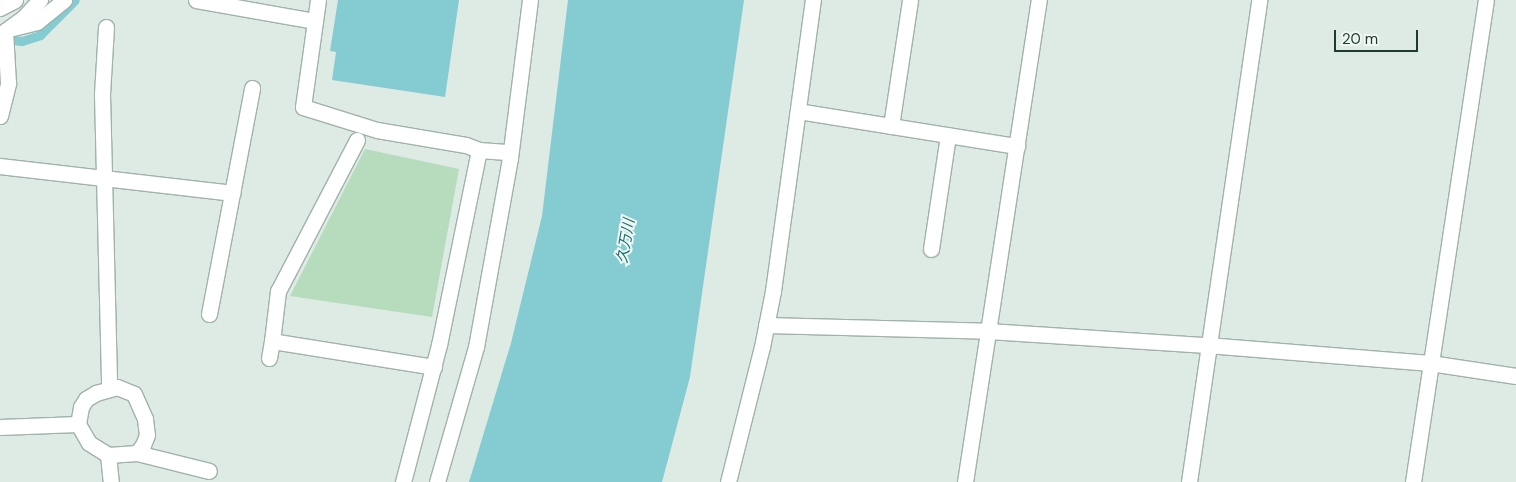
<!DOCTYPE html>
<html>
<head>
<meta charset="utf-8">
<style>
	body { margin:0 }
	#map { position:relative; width:1516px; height:482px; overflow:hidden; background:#deeae4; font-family:"DM Sans","Noto Sans JP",sans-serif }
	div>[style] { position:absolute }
	.green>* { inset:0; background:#b6dcbd }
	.water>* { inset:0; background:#84ccd1 }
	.stream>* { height:9px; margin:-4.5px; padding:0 4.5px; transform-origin:4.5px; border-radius:4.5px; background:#84ccd1 }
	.roads { filter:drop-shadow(1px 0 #a1b2aa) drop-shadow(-1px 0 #a1b2aa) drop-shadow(0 1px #a1b2aa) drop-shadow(0 -1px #a1b2aa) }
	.minor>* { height:15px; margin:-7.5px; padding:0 7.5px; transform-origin:7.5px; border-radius:7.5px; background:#fff }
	span { translate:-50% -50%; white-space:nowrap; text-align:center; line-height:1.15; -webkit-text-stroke:4px #eef7f2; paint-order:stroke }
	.water-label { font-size:15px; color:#196f76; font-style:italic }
	.scale { position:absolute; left:1334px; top:30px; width:84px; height:22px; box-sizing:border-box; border:2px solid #1f3a30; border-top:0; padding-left:6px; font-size:15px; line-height:18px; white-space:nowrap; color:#1f3a30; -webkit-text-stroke:4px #eef7f2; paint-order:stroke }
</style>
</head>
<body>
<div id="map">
	<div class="green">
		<i style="clip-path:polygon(365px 149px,459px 169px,432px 317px,290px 296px)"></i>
	</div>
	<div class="water">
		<i style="clip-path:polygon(338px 0,459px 0,445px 97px,332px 80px,336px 52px,330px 51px)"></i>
		<i style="clip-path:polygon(568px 0,744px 0,690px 377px,662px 482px,469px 482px,511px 343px,542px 216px)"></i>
	</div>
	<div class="stream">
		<i style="left:3px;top:39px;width:19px;rotate:6deg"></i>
		<i style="left:22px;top:41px;width:19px;rotate:-18deg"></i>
		<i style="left:40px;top:35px;width:49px;rotate:-45deg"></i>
	</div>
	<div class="roads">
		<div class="minor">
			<i style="left:196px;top:0;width:121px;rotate:10deg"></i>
			<i style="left:318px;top:0;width:108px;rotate:98deg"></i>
			<i style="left:303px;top:107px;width:77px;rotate:17.3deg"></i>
			<i style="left:377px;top:130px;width:90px;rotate:9.6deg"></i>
			<i style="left:466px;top:145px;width:14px;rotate:21deg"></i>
			<i style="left:0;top:8px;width:17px;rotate:-28deg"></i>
			<i style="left:106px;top:27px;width:67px;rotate:93.4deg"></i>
			<i style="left:102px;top:94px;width:294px;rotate:88.6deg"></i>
			<i style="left:13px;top:28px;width:25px;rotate:-14deg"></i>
			<i style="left:37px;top:22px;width:35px;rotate:-39deg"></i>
			<i style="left:798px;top:111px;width:222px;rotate:9.1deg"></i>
			<i style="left:0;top:116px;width:34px;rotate:-76deg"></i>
			<i style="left:8px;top:83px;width:52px;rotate:-93.3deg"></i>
			<i style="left:5px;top:31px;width:22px;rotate:-36deg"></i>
			<i style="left:23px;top:18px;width:25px;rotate:-47deg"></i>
			<i style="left:891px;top:126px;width:127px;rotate:-81.4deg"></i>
			<i style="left:357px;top:140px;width:170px;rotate:117.6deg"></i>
			<i style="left:278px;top:291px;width:50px;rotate:96.8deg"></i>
			<i style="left:272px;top:341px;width:164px;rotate:9.1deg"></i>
			<i style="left:0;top:166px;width:234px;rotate:6.6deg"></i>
			<i style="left:931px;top:249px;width:115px;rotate:-81.5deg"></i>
			<i style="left:209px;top:314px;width:230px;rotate:-79.2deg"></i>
			<i style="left:766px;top:325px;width:222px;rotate:1.5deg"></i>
			<i style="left:988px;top:331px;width:219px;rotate:3.7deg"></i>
			<i style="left:1207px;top:345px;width:224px;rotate:4.6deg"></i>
			<i style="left:1430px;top:363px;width:87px;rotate:8.6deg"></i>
			<i style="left:269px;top:358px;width:17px;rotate:-80deg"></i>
			<i style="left:78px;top:424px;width:17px;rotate:-80deg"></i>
			<i style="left:81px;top:407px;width:9px;rotate:-58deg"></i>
			<i style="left:86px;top:399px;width:12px;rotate:-31deg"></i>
			<i style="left:96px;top:393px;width:22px;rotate:-16deg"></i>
			<i style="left:117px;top:387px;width:18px;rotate:22deg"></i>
			<i style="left:134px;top:394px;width:27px;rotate:66deg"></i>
			<i style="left:145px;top:419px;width:16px;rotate:83deg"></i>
			<i style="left:147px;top:435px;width:11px;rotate:112deg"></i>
			<i style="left:143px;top:445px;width:10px;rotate:127deg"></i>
			<i style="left:137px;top:453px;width:29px;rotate:176deg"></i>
			<i style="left:0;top:427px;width:78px;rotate:-2.2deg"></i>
			<i style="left:78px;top:424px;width:22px;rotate:60deg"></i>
			<i style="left:89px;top:443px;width:22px;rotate:32deg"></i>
			<i style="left:108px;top:455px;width:27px;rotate:84deg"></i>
			<i style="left:137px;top:453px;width:74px;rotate:14deg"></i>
			<i style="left:403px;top:482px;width:142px;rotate:-75.3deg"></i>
			<i style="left:439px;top:345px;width:199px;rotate:-78.4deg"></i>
			<i style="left:479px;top:150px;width:31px;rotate:4deg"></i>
			<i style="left:437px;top:482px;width:141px;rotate:-73.9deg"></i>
			<i style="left:476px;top:347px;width:192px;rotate:-79.8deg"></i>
			<i style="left:510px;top:158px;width:159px;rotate:-82.8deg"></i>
			<i style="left:728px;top:482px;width:139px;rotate:-75.9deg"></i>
			<i style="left:762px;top:347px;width:57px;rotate:-78.9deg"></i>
			<i style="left:773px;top:291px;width:294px;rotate:-82.2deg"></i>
			<i style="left:965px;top:482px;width:488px;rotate:-81.3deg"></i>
			<i style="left:1189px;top:482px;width:487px;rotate:-81.7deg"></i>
			<i style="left:1413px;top:482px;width:487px;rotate:-81.4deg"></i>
		</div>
	</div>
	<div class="water-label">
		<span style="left:626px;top:241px;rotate:-80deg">久万川</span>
	</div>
	<div class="scale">20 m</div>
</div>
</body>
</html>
